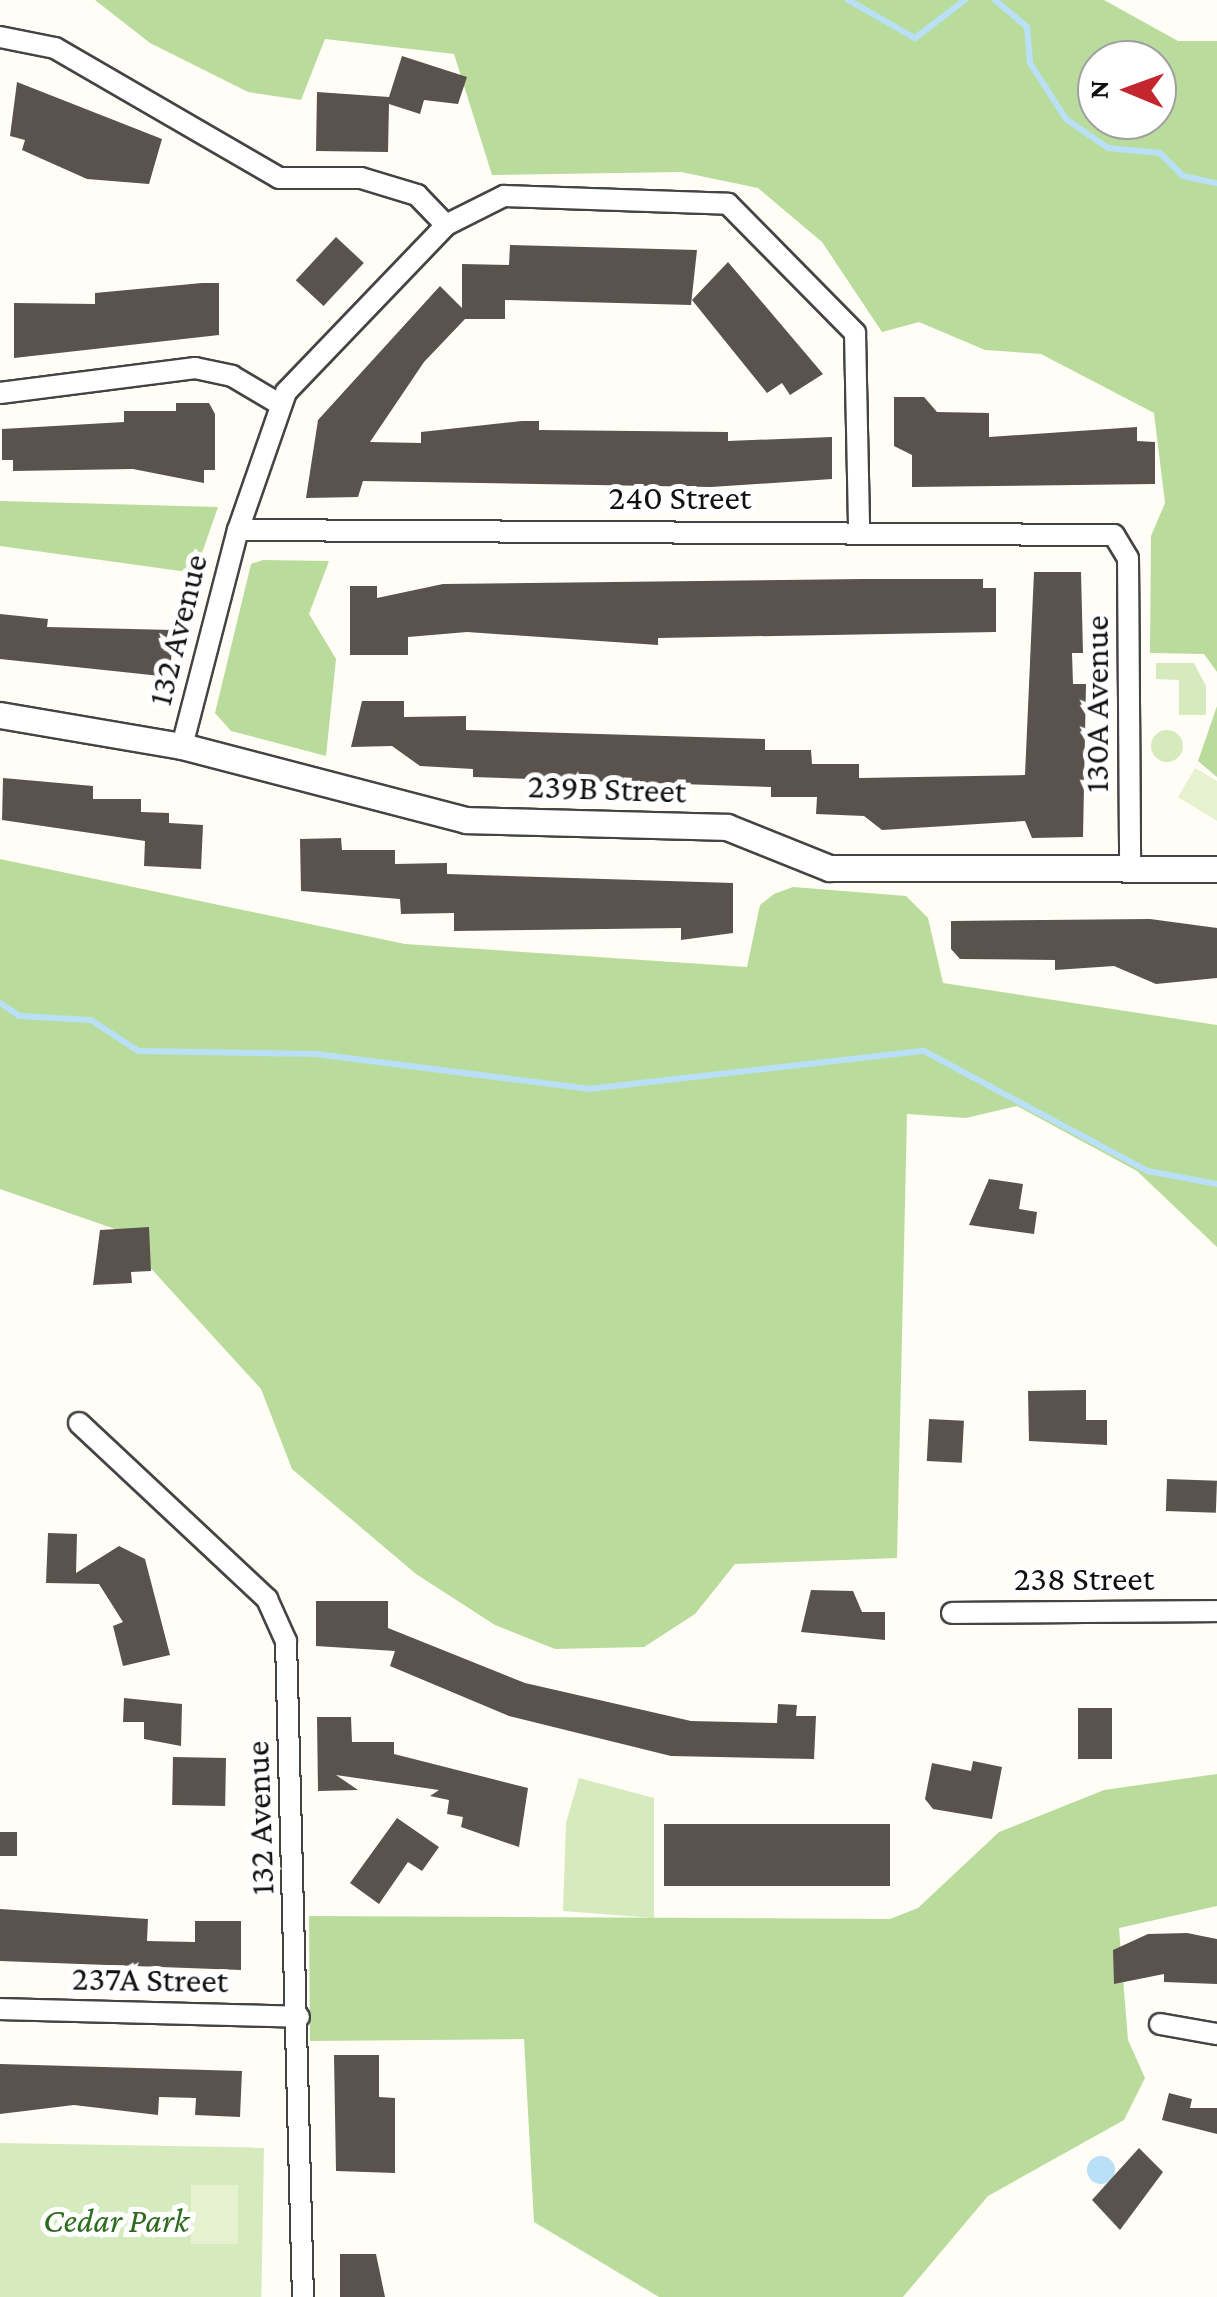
<!DOCTYPE html>
<html>
<head>
<meta charset="utf-8">
<style>
	body { margin:0 }
	#map { position:relative; width:1217px; height:2297px; overflow:hidden; background:#fffdf5; font-family:"Crimson Pro",serif }
	div>[style] { position:absolute }
	.green>* { inset:0; background:#d5ebbd; transform-origin:0 0 }
	.round { border-radius:50% }
	.forest>* { inset:0; background:#b9dc9c }
	.pitch>* { inset:0; background:#e6f2cf; transform-origin:0 0 }
	.water>* { inset:0; background:#b9e0f7 }
	.stream>* { height:6px; margin:-3px; padding:0 3px; transform-origin:3px; border-radius:3px; background:#b9e0f7 }
	.building>* { inset:0; background:#5a524d; transform-origin:0 0 }
	.roads { filter:drop-shadow(2px 0 #444) drop-shadow(-2px 0 #444) drop-shadow(0 2px #444) drop-shadow(0 -2px #444) }
	.minor>* { height:20px; margin:-10px; padding:0 10px; transform-origin:10px; border-radius:10px; background:#fff }
	.tertiary>* { height:25px; margin:-12.5px; padding:0 12.5px; transform-origin:12.5px; border-radius:12.5px; background:#fff }
	span { translate:-50% -50%; white-space:nowrap; text-align:center; line-height:1.15; -webkit-text-stroke:10px #fff; paint-order:stroke }
	.street-label { font-size:35px; color:#111 }
	.park-label { font-size:35px; color:#2f6b1f; font-style:italic }
	.north { position:absolute; left:1077px; top:40px; width:100px; height:100px; box-sizing:border-box; background:#fff; border:2px solid #a0a0a0; border-radius:50%; rotate:271deg; font-size:28px; font-weight:700; line-height:40px; text-align:center; color:#111 }
	.north::after { content:''; display:block; margin:auto; width:35px; height:45px; background:#c4262e; clip-path:polygon(50% 0,100% 100%,50% 72%,0 100%) }
</style>
</head>
<body>
<div id="map">
	<div class="green">
		<i style="clip-path:polygon(1156px 663px,1194px 663px,1206px 686px,1206px 715px,1179px 715px,1179px 680px,1156px 679px)"></i>
		<i class="round" style="left:1151px;top:730px;width:32px;height:32px"></i>
		<i style="clip-path:polygon(579px 1778px,654px 1798px,654px 1918px,563px 1911px,566px 1823px)"></i>
		<i style="left:0;top:2143px;width:264px;height:154px;rotate:1deg"></i>
	</div>
	<div class="forest">
		<i style="clip-path:polygon(evenodd,95px 0,1104px 0,1178px 41px,1217px 41px,1217px 672px,1204px 654px,1150px 653px,1151px 536px,1165px 503px,1154px 413px,1041px 354px,985px 350px,919px 322px,882px 332px,822px 242px,758px 188px,681px 172px,492px 175px,454px 54px,325px 39px,301px 100px,248px 92px,150px 43px,95px 0,1097px 60px,1157px 60px,1157px 120px,1097px 120px,1097px 60px)"></i>
		<i style="clip-path:polygon(0 501px,218px 507px,195px 573px,0 546px)"></i>
		<i style="clip-path:polygon(263px 560px,329px 561px,309px 614px,336px 659px,326px 756px,231px 731px,215px 713px,251px 564px)"></i>
		<i style="clip-path:polygon(1217px 706px,1217px 777px,1198px 761px)"></i>
		<i style="clip-path:polygon(0 859px,405px 944px,747px 967px,760px 905px,774px 894px,793px 887px,906px 896px,928px 918px,943px 983px,1217px 1025px,1217px 1247px,1137px 1171px,1017px 1106px,966px 1118px,907px 1114px,897px 1558px,735px 1564px,695px 1614px,644px 1647px,555px 1649px,495px 1625px,416px 1574px,292px 1469px,261px 1389px,115px 1229px,0 1189px)"></i>
		<i style="clip-path:polygon(1217px 1774px,1217px 1906px,1119px 1928px,1128px 2040px,1145px 2078px,1124px 2120px,988px 2196px,903px 2297px,659px 2297px,534px 2222px,524px 2039px,310px 2041px,309px 1916px,890px 1919px,918px 1908px,999px 1832px,1104px 1790px)"></i>
	</div>
	<div class="pitch">
		<i style="clip-path:polygon(1195px 768px,1217px 781px,1217px 821px,1178px 797px)"></i>
		<i style="left:238px;top:2185px;width:59px;height:47px;rotate:90deg"></i>
	</div>
	<div class="water">
		<i class="round" style="left:1087px;top:2156px;width:28px;height:28px"></i>
	</div>
	<div class="stream">
		<i style="left:848px;top:0;width:77px;rotate:29.6deg"></i>
		<i style="left:915px;top:38px;width:63px;rotate:-37.2deg"></i>
		<i style="left:995px;top:0;width:42px;rotate:40.2deg"></i>
		<i style="left:1027px;top:27px;width:36px;rotate:85deg"></i>
		<i style="left:1030px;top:63px;width:67px;rotate:57.3deg"></i>
		<i style="left:1066px;top:119px;width:51px;rotate:34.6deg"></i>
		<i style="left:1108px;top:148px;width:52px;rotate:5.5deg"></i>
		<i style="left:1160px;top:153px;width:33px;rotate:45deg"></i>
		<i style="left:1183px;top:176px;width:35px;rotate:12deg"></i>
		<i style="left:0;top:1003px;width:23px;rotate:34deg"></i>
		<i style="left:19px;top:1016px;width:72px;rotate:3.2deg"></i>
		<i style="left:91px;top:1020px;width:56px;rotate:33.4deg"></i>
		<i style="left:138px;top:1051px;width:178px;rotate:1deg"></i>
		<i style="left:316px;top:1054px;width:274px;rotate:7.3deg"></i>
		<i style="left:588px;top:1089px;width:338px;rotate:-6.5deg"></i>
		<i style="left:924px;top:1051px;width:254px;rotate:28.2deg"></i>
		<i style="left:1148px;top:1171px;width:70px;rotate:10.7deg"></i>
	</div>
	<div class="building">
		<i style="clip-path:polygon(402px 56px,467px 77px,458px 104px,424px 100px,420px 114px,389px 104px,388px 152px,316px 151px,317px 92px,389px 97px)"></i>
		<i style="clip-path:polygon(17px 82px,162px 139px,149px 184px,87px 179px,22px 150px,25px 140px,10px 136px)"></i>
		<i style="left:336px;top:237px;width:38px;height:59px;rotate:43deg"></i>
		<i style="clip-path:polygon(510px 245px,697px 250px,691px 305px,505px 300px,505px 319px,465px 319px,424px 362px,370px 442px,421px 443px,421px 432px,522px 421px,539px 421px,539px 430px,728px 432px,728px 441px,832px 437px,832px 479px,711px 487px,363px 481px,358px 497px,306px 498px,318px 420px,440px 286px,462px 308px,462px 264px,509px 265px)"></i>
		<i style="clip-path:polygon(728px 262px,823px 374px,790px 395px,782px 383px,767px 393px,692px 300px)"></i>
		<i style="clip-path:polygon(202px 283px,219px 283px,219px 335px,14px 358px,14px 303px,95px 304px,95px 293px)"></i>
		<i style="clip-path:polygon(894px 397px,924px 397px,937px 412px,989px 413px,989px 437px,1137px 427px,1137px 441px,1155px 442px,1155px 484px,912px 487px,912px 455px,894px 446px)"></i>
		<i style="clip-path:polygon(176px 403px,209px 403px,215px 414px,215px 470px,204px 470px,204px 483px,133px 469px,13px 471px,13px 460px,2px 460px,2px 429px,124px 422px,124px 411px,176px 411px)"></i>
		<i style="clip-path:polygon(1034px 572px,1081px 572px,1083px 653px,1072px 653px,1073px 684px,1086px 684px,1083px 837px,1032px 838px,1025px 821px,882px 830px,864px 816px,816px 814px,817px 797px,771px 797px,771px 787px,473px 777px,473px 769px,420px 766px,392px 746px,351px 747px,362px 701px,404px 701px,404px 717px,466px 716px,466px 730px,765px 739px,765px 750px,811px 750px,812px 764px,859px 764px,859px 778px,1025px 775px)"></i>
		<i style="clip-path:polygon(863px 579px,983px 579px,983px 588px,996px 588px,996px 632px,658px 638px,658px 645px,467px 632px,408px 637px,408px 655px,350px 655px,350px 586px,377px 586px,377px 598px,443px 584px)"></i>
		<i style="clip-path:polygon(0 614px,48px 619px,47px 627px,173px 630px,170px 677px,0 659px)"></i>
		<i style="clip-path:polygon(3px 778px,93px 786px,93px 799px,141px 799px,141px 812px,169px 813px,169px 823px,203px 825px,201px 869px,144px 866px,145px 841px,2px 820px)"></i>
		<i style="clip-path:polygon(341px 838px,342px 850px,395px 850px,395px 864px,447px 863px,447px 874px,733px 883px,733px 933px,681px 940px,681px 928px,454px 931px,454px 913px,401px 914px,400px 899px,301px 891px,300px 839px)"></i>
		<i style="clip-path:polygon(1150px 919px,1217px 928px,1217px 978px,1156px 984px,1114px 966px,1055px 970px,1055px 960px,960px 959px,951px 949px,951px 921px)"></i>
		<i style="clip-path:polygon(989px 1179px,1023px 1184px,1019px 1209px,1037px 1212px,1034px 1234px,969px 1225px)"></i>
		<i style="clip-path:polygon(149px 1227px,151px 1271px,131px 1272px,132px 1283px,93px 1285px,100px 1230px)"></i>
		<i style="clip-path:polygon(1086px 1390px,1086px 1420px,1107px 1420px,1107px 1445px,1029px 1441px,1028px 1391px)"></i>
		<i style="left:929px;top:1419px;width:35px;height:42px;rotate:3deg"></i>
		<i style="left:1167px;top:1479px;width:50px;height:32px;rotate:2deg"></i>
		<i style="clip-path:polygon(48px 1533px,77px 1534px,76px 1573px,119px 1546px,145px 1559px,170px 1655px,123px 1666px,113px 1626px,123px 1622px,99px 1584px,46px 1583px)"></i>
		<i style="clip-path:polygon(811px 1590px,853px 1591px,862px 1612px,885px 1612px,885px 1640px,801px 1632px)"></i>
		<i style="clip-path:polygon(316px 1601px,388px 1601px,388px 1628px,525px 1683px,691px 1721px,777px 1723px,778px 1704px,797px 1705px,796px 1716px,816px 1716px,814px 1759px,671px 1756px,509px 1716px,390px 1666px,395px 1651px,316px 1646px)"></i>
		<i style="clip-path:polygon(124px 1698px,182px 1704px,181px 1746px,144px 1739px,144px 1722px,123px 1722px)"></i>
		<i style="left:1078px;top:1708px;width:34px;height:51px"></i>
		<i style="clip-path:polygon(317px 1717px,351px 1717px,352px 1742px,394px 1742px,394px 1754px,528px 1788px,519px 1847px,461px 1827px,463px 1817px,447px 1814px,449px 1800px,430px 1796px,439px 1790px,336px 1775px,358px 1790px,318px 1791px)"></i>
		<i style="left:173px;top:1757px;width:53px;height:48px;rotate:1deg"></i>
		<i style="clip-path:polygon(973px 1761px,1002px 1767px,992px 1819px,933px 1809px,925px 1799px,932px 1763px,971px 1771px)"></i>
		<i style="clip-path:polygon(397px 1818px,439px 1847px,422px 1871px,408px 1862px,379px 1904px,350px 1883px)"></i>
		<i style="left:890px;top:1824px;width:62px;height:226px;rotate:90deg"></i>
		<i style="left:0;top:1832px;width:17px;height:24px"></i>
		<i style="clip-path:polygon(0 1909px,148px 1919px,147px 1941px,195px 1942px,195px 1921px,241px 1921px,241px 1970px,0 1961px)"></i>
		<i style="clip-path:polygon(1187px 1933px,1217px 1939px,1217px 1984px,1164px 1982px,1164px 1974px,1114px 1984px,1113px 1950px,1148px 1934px)"></i>
		<i style="clip-path:polygon(334px 2055px,379px 2055px,379px 2097px,395px 2098px,395px 2173px,336px 2171px)"></i>
		<i style="clip-path:polygon(0 2064px,242px 2071px,240px 2117px,195px 2115px,196px 2098px,159px 2097px,158px 2115px,74px 2105px,0 2114px)"></i>
		<i style="clip-path:polygon(1169px 2093px,1192px 2099px,1190px 2108px,1217px 2108px,1217px 2134px,1162px 2120px)"></i>
		<i style="clip-path:polygon(1139px 2148px,1163px 2172px,1120px 2230px,1092px 2200px)"></i>
		<i style="clip-path:polygon(340px 2254px,376px 2254px,385px 2297px,340px 2297px)"></i>
	</div>
	<div class="roads">
		<div class="minor">
			<i style="left:0;top:37px;width:56px;rotate:11.3deg"></i>
			<i style="left:55px;top:48px;width:259px;rotate:30.1deg"></i>
			<i style="left:279px;top:178px;width:82px"></i>
			<i style="left:361px;top:178px;width:59px;rotate:16.9deg"></i>
			<i style="left:417px;top:195px;width:42px;rotate:46deg"></i>
			<i style="left:0;top:393px;width:197px;rotate:-7.3deg"></i>
			<i style="left:195px;top:368px;width:38px;rotate:12deg"></i>
			<i style="left:232px;top:376px;width:57px;rotate:30.6deg"></i>
			<i style="left:238px;top:530px;width:876px;rotate:0.33deg"></i>
			<i style="left:1114px;top:535px;width:27px;rotate:59deg"></i>
			<i style="left:1128px;top:558px;width:311px;rotate:89.6deg"></i>
			<i style="left:182px;top:746px;width:223px;rotate:-75.5deg"></i>
			<i style="left:238px;top:530px;width:146px;rotate:-70.8deg"></i>
			<i style="left:286px;top:392px;width:231px;rotate:-46.2deg"></i>
			<i style="left:446px;top:225px;width:65px;rotate:-26.6deg"></i>
			<i style="left:504px;top:196px;width:224px;rotate:2deg"></i>
			<i style="left:728px;top:204px;width:181px;rotate:45.4deg"></i>
			<i style="left:855px;top:333px;width:198px;rotate:88.8deg"></i>
			<i style="left:79px;top:1423px;width:258px;rotate:43.1deg"></i>
			<i style="left:267px;top:1599px;width:46px;rotate:65.7deg"></i>
			<i style="left:286px;top:1641px;width:656px;rotate:88.52deg"></i>
			<i style="left:952px;top:1613px;width:265px;rotate:-0.4deg"></i>
			<i style="left:0;top:2009px;width:299px;rotate:1.5deg"></i>
			<i style="left:1160px;top:2024px;width:58px;rotate:10deg"></i>
		</div>
		<div class="tertiary">
			<i style="left:0;top:715px;width:185px;rotate:9.7deg"></i>
			<i style="left:182px;top:746px;width:293px;rotate:14.6deg"></i>
			<i style="left:466px;top:820px;width:261px;rotate:1.5deg"></i>
			<i style="left:727px;top:827px;width:110px;rotate:21.9deg"></i>
			<i style="left:829px;top:868px;width:388px;rotate:0.1deg"></i>
		</div>
	</div>
	<div class="street-label">
		<span style="left:680px;top:498px">240 Street</span>
		<span style="left:178px;top:630px;rotate:-76deg">132 Avenue</span>
		<span style="left:1097px;top:704px;rotate:-90deg">130A Avenue</span>
		<span style="left:607px;top:789px;rotate:2deg">239B Street</span>
		<span style="left:1084px;top:1579px">238 Street</span>
		<span style="left:260px;top:1818px;rotate:-92deg">132 Avenue</span>
		<span style="left:150px;top:1980px;rotate:1deg">237A Street</span>
	</div>
	<div class="park-label">
		<span style="left:116px;top:2221px">Cedar Park</span>
	</div>
	<div class="north">N</div>
</div>
</body>
</html>
